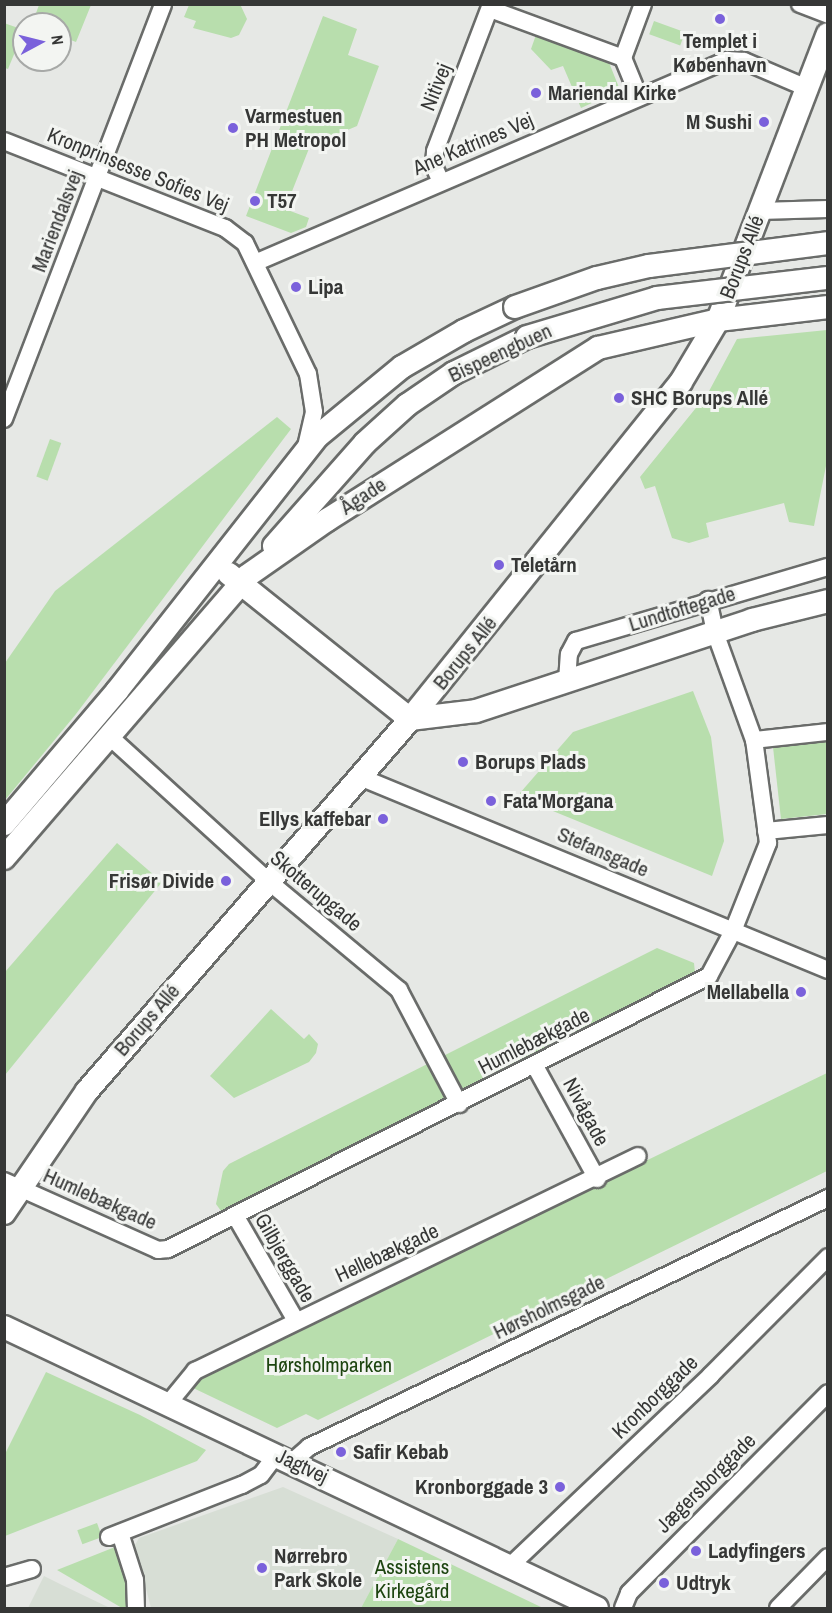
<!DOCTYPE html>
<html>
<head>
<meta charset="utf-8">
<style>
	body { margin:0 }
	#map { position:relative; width:832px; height:1613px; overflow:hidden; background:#e6e8e5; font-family:"Archivo Narrow",sans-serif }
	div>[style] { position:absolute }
	.built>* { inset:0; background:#d7ded5 }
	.green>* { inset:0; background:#b8dead; transform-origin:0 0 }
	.roads { filter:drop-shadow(2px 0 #6a6c6a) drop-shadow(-2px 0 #6a6c6a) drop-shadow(0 2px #6a6c6a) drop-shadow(0 -2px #6a6c6a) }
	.street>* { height:16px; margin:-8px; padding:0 8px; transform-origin:8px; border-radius:8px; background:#fff }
	.secondary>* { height:22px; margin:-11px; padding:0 11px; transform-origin:11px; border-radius:11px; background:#fff }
	.bridges { filter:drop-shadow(2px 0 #6a6c6a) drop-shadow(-2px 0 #6a6c6a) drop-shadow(0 2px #6a6c6a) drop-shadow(0 -2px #6a6c6a) }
	.secondary-bridge>* { height:22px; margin:-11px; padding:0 11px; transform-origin:11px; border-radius:11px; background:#fff }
	.dots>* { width:16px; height:16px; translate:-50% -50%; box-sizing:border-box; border:3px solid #f3f5f2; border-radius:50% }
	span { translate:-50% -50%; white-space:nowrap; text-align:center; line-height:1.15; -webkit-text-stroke:6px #f3f5f2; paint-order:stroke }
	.poi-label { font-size:21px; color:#363736; font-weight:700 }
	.left { translate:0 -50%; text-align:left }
	.right { translate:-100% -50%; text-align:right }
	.street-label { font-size:21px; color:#363736 }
	.park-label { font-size:21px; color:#1d4510 }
	.frame { position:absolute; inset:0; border:6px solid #363736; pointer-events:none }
	.north { position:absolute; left:12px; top:12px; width:60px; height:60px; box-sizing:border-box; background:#f3f5f2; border:2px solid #a7a9a7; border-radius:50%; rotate:83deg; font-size:16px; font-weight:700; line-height:24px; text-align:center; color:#363736 }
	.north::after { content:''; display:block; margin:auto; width:21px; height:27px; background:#7a61db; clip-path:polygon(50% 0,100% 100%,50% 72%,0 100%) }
</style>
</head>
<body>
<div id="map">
	<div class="built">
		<i style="clip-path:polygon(283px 1487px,398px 1539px,361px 1608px,151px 1608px,135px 1545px,139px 1538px)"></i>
		<i style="clip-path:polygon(44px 1576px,62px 1585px,110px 1608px,28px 1608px)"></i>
	</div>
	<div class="green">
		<i style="clip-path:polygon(240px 4px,247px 19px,239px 35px,231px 38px,193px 28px,196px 21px,184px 17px,189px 5px)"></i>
		<i style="clip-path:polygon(39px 5px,91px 5px,76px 42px,60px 36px,60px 24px,32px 24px)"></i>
		<i style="clip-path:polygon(323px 16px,357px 29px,348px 55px,379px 66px,357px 126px,310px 146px,285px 209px,309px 218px,306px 227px,291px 233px,246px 216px)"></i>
		<i style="left:654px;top:21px;width:33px;height:14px;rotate:20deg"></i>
		<i style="clip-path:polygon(4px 23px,24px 30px,8px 69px,5px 68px)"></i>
		<i style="clip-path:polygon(537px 32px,608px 60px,620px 90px,581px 108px,563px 66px,551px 70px,531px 49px)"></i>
		<i style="clip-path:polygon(827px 330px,827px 461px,814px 526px,789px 522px,784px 503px,706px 523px,709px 537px,689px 543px,672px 538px,655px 486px,645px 489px,640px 477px,708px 393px,737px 339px)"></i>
		<i style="clip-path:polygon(277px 417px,291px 429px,76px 714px,5px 800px,5px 663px,55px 591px)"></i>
		<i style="left:50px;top:439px;width:12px;height:40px;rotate:20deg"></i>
		<i style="clip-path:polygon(693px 691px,711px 737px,724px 841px,712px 876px,521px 798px,520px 793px,573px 732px)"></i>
		<i style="clip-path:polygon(827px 741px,827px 814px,781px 819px,773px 747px)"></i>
		<i style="clip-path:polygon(117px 843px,162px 882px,5px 1075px,5px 972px)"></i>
		<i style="clip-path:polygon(657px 948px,694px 963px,695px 973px,221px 1211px,216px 1204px,223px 1171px,229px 1164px)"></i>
		<i style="clip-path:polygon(271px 1009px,304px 1039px,309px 1034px,318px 1044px,316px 1053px,309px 1062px,234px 1098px,210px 1076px)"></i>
		<i style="clip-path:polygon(827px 1073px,827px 1171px,318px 1420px,306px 1414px,277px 1428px,189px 1386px,231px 1362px)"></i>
		<i style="clip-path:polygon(46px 1372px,140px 1415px,206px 1450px,197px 1461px,5px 1536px,5px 1454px)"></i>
		<i style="left:97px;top:1523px;width:15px;height:21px;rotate:70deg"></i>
		<i style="clip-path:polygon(398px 1539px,543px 1608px,361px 1608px)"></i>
		<i style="clip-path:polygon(115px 1547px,129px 1588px,129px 1608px,122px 1608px,57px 1570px)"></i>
	</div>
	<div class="roads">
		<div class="street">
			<i style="left:800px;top:4px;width:30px;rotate:21deg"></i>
			<i style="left:490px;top:9px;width:142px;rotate:20.2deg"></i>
			<i style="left:639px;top:97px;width:42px;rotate:-112.3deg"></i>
			<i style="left:623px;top:58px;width:58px;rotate:-69.7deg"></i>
			<i style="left:4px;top:141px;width:238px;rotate:21.5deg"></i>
			<i style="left:225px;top:228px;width:25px;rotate:37deg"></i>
			<i style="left:245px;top:243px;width:145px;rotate:64.3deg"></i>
			<i style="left:308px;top:374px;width:38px;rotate:81deg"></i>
			<i style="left:314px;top:412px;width:39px;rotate:103deg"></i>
			<i style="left:441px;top:182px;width:17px;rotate:-114deg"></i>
			<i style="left:434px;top:166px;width:15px;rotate:-86deg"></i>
			<i style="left:435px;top:151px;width:157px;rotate:-69.1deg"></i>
			<i style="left:759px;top:211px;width:69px;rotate:-1.7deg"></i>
			<i style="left:257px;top:262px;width:512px;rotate:-23.26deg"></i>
			<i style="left:727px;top:60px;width:17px;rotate:3deg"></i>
			<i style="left:744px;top:61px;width:69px;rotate:23.2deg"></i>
			<i style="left:4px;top:419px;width:444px;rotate:-69deg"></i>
			<i style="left:567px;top:681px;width:27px;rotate:-86deg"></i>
			<i style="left:569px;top:654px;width:15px;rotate:-62deg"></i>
			<i style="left:576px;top:641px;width:263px;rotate:-16.4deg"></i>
			<i style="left:110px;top:737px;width:212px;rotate:42.3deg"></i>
			<i style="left:267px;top:880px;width:172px;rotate:39.8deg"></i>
			<i style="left:399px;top:990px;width:129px;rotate:62.2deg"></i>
			<i style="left:754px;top:740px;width:74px;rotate:-6.2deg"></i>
			<i style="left:360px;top:777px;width:506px;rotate:22.41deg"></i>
			<i style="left:766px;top:831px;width:62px;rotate:-5.5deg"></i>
			<i style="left:535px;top:1066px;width:129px;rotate:61.2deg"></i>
			<i style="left:4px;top:1181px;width:169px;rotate:24.1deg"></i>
			<i style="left:158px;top:1250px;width:10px;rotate:-6deg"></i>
			<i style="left:168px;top:1249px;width:606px;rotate:-26.78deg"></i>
			<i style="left:709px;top:976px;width:51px;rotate:-61.9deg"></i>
			<i style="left:733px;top:931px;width:95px;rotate:-68.3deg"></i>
			<i style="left:768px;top:843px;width:104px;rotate:-97.7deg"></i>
			<i style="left:754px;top:740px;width:115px;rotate:-109.9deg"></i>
			<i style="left:715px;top:632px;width:33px;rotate:-102deg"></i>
			<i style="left:236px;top:1217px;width:120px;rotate:60deg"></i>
			<i style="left:168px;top:1404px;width:43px;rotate:-50.7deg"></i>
			<i style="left:195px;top:1371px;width:492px;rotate:-25.9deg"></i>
			<i style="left:293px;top:1461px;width:21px;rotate:-41deg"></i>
			<i style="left:309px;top:1447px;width:576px;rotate:-25.63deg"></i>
			<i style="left:120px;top:1533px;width:49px;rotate:72.3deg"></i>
			<i style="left:135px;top:1580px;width:28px;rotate:88deg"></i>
			<i style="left:109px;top:1537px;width:143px;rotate:-21.4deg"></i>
			<i style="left:242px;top:1485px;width:21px;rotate:-28deg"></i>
			<i style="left:261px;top:1475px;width:26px;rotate:-53deg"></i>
			<i style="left:510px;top:1566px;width:277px;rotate:-43.5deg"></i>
			<i style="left:711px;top:1375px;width:166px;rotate:-45.2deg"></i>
			<i style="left:4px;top:1577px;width:29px;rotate:-16deg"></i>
			<i style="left:623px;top:1608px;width:16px;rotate:-68deg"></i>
			<i style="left:629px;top:1593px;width:282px;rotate:-45.1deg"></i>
			<i style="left:778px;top:1608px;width:71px;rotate:-45.6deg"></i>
		</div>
		<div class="secondary">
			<i style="left:274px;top:546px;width:137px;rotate:-48.5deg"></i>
			<i style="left:365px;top:443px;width:57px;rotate:-42.1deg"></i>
			<i style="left:407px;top:405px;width:57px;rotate:-34.2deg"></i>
			<i style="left:454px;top:373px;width:81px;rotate:-26.3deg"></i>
			<i style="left:229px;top:574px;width:232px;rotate:38.7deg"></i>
			<i style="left:410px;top:719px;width:66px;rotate:-6.9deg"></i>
			<i style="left:476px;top:711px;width:291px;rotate:-18.2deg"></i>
			<i style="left:752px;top:620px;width:78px;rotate:-14deg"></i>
			<i style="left:4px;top:824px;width:175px;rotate:-49.6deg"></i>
			<i style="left:117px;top:691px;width:325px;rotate:-51.8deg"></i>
			<i style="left:318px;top:436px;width:109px;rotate:-39.4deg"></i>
			<i style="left:402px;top:367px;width:72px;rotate:-30.1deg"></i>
			<i style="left:464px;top:331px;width:56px;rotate:-25.2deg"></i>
			<i style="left:4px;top:858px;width:372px;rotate:-49.2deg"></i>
			<i style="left:247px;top:576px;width:98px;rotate:-35deg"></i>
			<i style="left:327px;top:520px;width:321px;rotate:-32.4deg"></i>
			<i style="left:598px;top:348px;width:123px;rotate:-13.1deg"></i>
			<i style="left:718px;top:320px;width:111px;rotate:-6.7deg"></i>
			<i style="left:4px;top:1213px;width:148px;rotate:-55.8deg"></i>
			<i style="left:87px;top:1091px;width:493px;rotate:-49deg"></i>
			<i style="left:410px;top:719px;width:432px;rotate:-51.2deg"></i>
			<i style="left:681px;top:382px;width:72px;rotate:-59.2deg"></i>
			<i style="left:718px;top:320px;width:306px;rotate:-69deg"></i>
			<i style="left:4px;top:1327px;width:656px;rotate:25.35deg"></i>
		</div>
	</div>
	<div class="bridges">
		<div class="secondary-bridge">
			<i style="left:515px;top:307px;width:87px;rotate:-19.5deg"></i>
			<i style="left:597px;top:278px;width:53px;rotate:-13deg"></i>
			<i style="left:649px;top:266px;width:180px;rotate:-7.3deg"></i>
			<i style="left:527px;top:337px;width:136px;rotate:-16.7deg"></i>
			<i style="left:657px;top:298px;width:172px;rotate:-6.7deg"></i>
		</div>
	</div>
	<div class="dots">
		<i style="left:720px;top:19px;background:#7a61db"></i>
		<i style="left:536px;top:93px;background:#7a61db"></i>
		<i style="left:764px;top:122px;background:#7a61db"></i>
		<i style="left:233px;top:128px;background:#7a61db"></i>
		<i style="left:255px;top:201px;background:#7a61db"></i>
		<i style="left:296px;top:287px;background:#7a61db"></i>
		<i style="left:619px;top:398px;background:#7a61db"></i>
		<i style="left:499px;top:565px;background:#7a61db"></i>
		<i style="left:463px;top:762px;background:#7a61db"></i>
		<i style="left:491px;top:801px;background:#7a61db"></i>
		<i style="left:383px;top:819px;background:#7a61db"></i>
		<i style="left:226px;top:881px;background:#7a61db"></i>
		<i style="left:801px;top:992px;background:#7a61db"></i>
		<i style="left:341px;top:1452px;background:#7a61db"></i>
		<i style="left:560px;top:1487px;background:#7a61db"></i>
		<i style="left:696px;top:1551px;background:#7a61db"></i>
		<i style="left:262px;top:1568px;background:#7a61db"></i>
		<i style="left:664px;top:1583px;background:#7a61db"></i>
	</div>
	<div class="poi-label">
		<span style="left:720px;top:53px">Templet i<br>København</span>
		<span class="left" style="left:548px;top:93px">Mariendal Kirke</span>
		<span class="left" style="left:245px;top:128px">Varmestuen<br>PH Metropol</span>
		<span class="right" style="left:752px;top:122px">M Sushi</span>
		<span class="left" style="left:267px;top:201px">T57</span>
		<span class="left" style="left:308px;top:287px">Lipa</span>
		<span class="left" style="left:631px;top:398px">SHC Borups Allé</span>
		<span class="left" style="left:511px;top:565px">Teletårn</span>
		<span class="left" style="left:475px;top:762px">Borups Plads</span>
		<span class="left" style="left:503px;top:801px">Fata'Morgana</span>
		<span class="right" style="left:371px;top:819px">Ellys kaffebar</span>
		<span class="right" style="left:214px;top:881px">Frisør Divide</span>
		<span class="right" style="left:789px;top:992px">Mellabella</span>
		<span class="left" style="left:353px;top:1452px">Safir Kebab</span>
		<span class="right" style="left:548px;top:1487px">Kronborggade 3</span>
		<span class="left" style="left:708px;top:1551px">Ladyfingers</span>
		<span class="left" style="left:274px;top:1568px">Nørrebro<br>Park Skole</span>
		<span class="left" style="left:676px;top:1583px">Udtryk</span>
	</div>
	<div class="street-label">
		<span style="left:436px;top:87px;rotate:-68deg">Nitivej</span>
		<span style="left:473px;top:144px;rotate:-23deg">Ane Katrines Vej</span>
		<span style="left:138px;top:170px;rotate:22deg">Kronprinsesse Sofies Vej</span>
		<span style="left:57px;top:221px;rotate:-69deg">Mariendalsvej</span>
		<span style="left:742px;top:257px;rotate:-69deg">Borups Allé</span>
		<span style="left:500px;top:353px;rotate:-25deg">Bispeengbuen</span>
		<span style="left:363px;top:496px;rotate:-33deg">Ågade</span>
		<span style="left:682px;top:609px;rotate:-17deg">Lundtoftegade</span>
		<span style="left:465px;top:653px;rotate:-51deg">Borups Allé</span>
		<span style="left:603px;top:852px;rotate:23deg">Stefansgade</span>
		<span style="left:316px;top:891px;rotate:40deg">Skotterupgade</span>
		<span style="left:147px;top:1020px;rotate:-49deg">Borups Allé</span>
		<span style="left:534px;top:1041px;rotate:-27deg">Humlebækgade</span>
		<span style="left:586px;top:1112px;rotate:62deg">Nivågade</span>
		<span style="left:100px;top:1199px;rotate:24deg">Humlebækgade</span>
		<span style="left:387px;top:1253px;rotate:-25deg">Hellebækgade</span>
		<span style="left:285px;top:1258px;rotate:60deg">Gilbjerggade</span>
		<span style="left:549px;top:1307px;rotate:-26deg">Hørsholmsgade</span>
		<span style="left:655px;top:1397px;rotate:-44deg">Kronborggade</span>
		<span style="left:302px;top:1466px;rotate:25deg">Jagtvej</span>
		<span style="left:706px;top:1483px;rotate:-45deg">Jægersborggade</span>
	</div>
	<div class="park-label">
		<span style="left:329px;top:1365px">Hørsholmparken</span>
		<span style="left:412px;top:1579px">Assistens<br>Kirkegård</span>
	</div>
	<div class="frame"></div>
	<div class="north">N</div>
</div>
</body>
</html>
